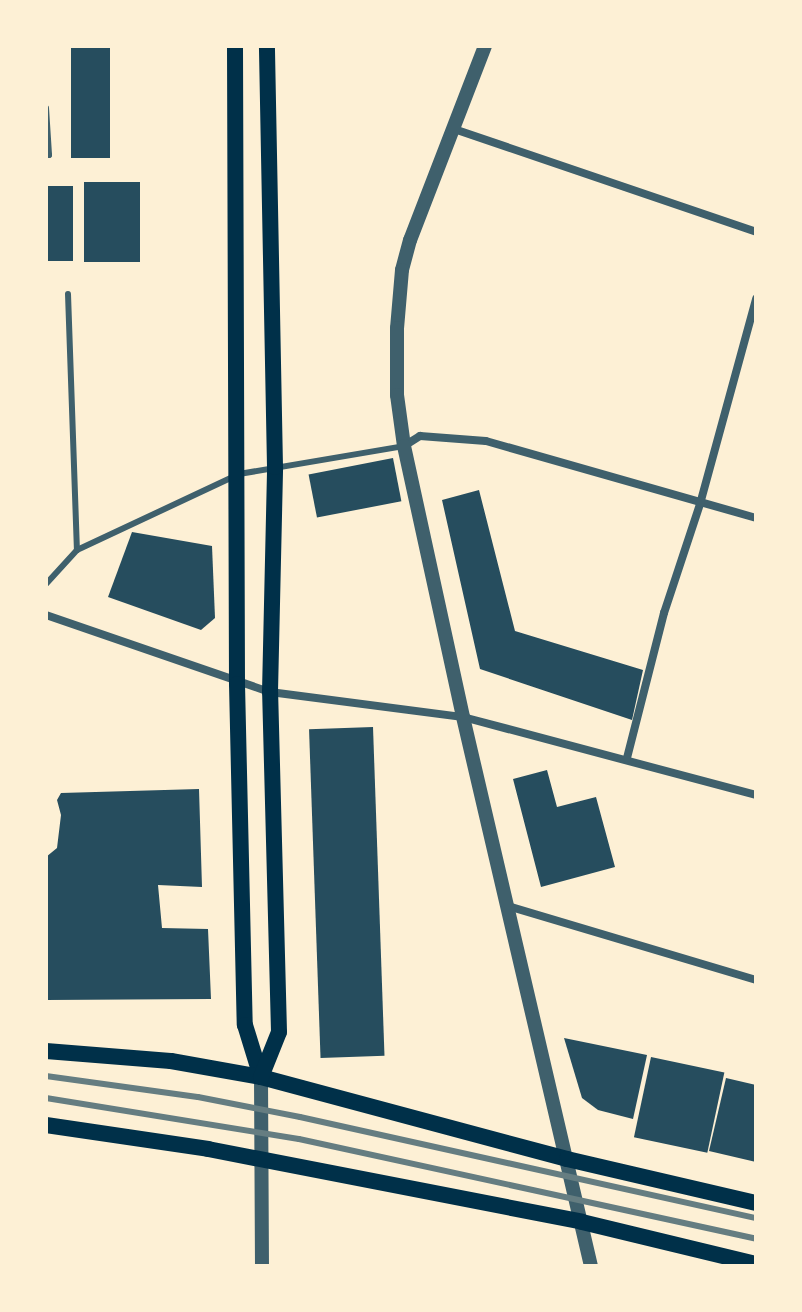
<!DOCTYPE html>
<html>
<head>
<meta charset="utf-8">
<style>
	body { margin:0 }
	#map { position:relative; width:802px; height:1312px; overflow:hidden; background:#fdf0d5; font-family:Barlow,sans-serif }
	div>[style] { position:absolute }
	.building>* { inset:0; background:#264d5e; transform-origin:0 0 }
	.service>* { height:6px; margin:-3px; padding:0 3px; transform-origin:3px; border-radius:3px; background:#3f606c }
	.minor>* { height:8px; margin:-4px; padding:0 4px; transform-origin:4px; border-radius:4px; background:#3f606c }
	.tertiary>* { height:14px; margin:-7px; padding:0 7px; transform-origin:7px; border-radius:7px; background:#3f606c }
	.secondary>* { height:16px; margin:-8px; padding:0 8px; transform-origin:8px; border-radius:8px; background:#003049 }
	.rail>* { height:6px; margin:-3px; padding:0 3px; transform-origin:3px; border-radius:3px; background:#657d81 }
	span { translate:-50% -50%; white-space:nowrap; text-align:center; line-height:1.15; -webkit-text-stroke:8px #fdf0d5; paint-order:stroke }
	.frame { position:absolute; inset:0; border:48px solid #fdf0d5; pointer-events:none }
</style>
</head>
<body>
<div id="map">
	<div class="building">
		<i style="left:71px;top:46px;width:39px;height:112px"></i>
		<i style="left:84px;top:182px;width:56px;height:80px"></i>
		<i style="left:46px;top:186px;width:27px;height:75px"></i>
		<i style="left:393px;top:458px;width:44px;height:86px;rotate:79deg"></i>
		<i style="clip-path:polygon(479px 490px,515px 631px,643px 670px,632px 720px,480px 669px,442px 500px)"></i>
		<i style="clip-path:polygon(132px 532px,212px 546px,215px 618px,201px 630px,108px 597px)"></i>
		<i style="left:373px;top:727px;width:329px;height:64px;rotate:88deg"></i>
		<i style="clip-path:polygon(547px 770px,557px 807px,596px 797px,615px 867px,541px 887px,513px 779px)"></i>
		<i style="clip-path:polygon(199px 789px,202px 887px,158px 885px,162px 928px,208px 929px,211px 999px,46px 1000px,46px 857px,57px 848px,61px 815px,57px 800px,61px 793px)"></i>
		<i style="clip-path:polygon(564px 1038px,647px 1055px,633px 1119px,598px 1110px,582px 1098px)"></i>
		<i style="left:651px;top:1057px;width:75px;height:82px;rotate:12deg"></i>
		<i style="clip-path:polygon(726px 1078px,756px 1085px,756px 1162px,709px 1151px)"></i>
	</div>
	<div class="service">
		<i style="left:46px;top:108px;width:47px;rotate:86.3deg"></i>
		<i style="left:49px;top:155px;width:3px;rotate:180deg"></i>
		<i style="left:68px;top:294px;width:256px;rotate:88deg"></i>
		<i style="left:46px;top:584px;width:46px;rotate:-47.6deg"></i>
		<i style="left:77px;top:550px;width:179px;rotate:-25.1deg"></i>
		<i style="left:239px;top:474px;width:167px;rotate:-9.6deg"></i>
	</div>
	<div class="minor">
		<i style="left:454px;top:129px;width:319px;rotate:18.8deg"></i>
		<i style="left:404px;top:446px;width:19px;rotate:-32deg"></i>
		<i style="left:420px;top:436px;width:66px;rotate:4.3deg"></i>
		<i style="left:486px;top:441px;width:281px;rotate:15.9deg"></i>
		<i style="left:46px;top:615px;width:237px;rotate:19deg"></i>
		<i style="left:270px;top:692px;width:195px;rotate:7.4deg"></i>
		<i style="left:463px;top:717px;width:303px;rotate:14.9deg"></i>
		<i style="left:627px;top:758px;width:150px;rotate:-75.7deg"></i>
		<i style="left:664px;top:613px;width:115px;rotate:-71.7deg"></i>
		<i style="left:700px;top:504px;width:213px;rotate:-74.7deg"></i>
		<i style="left:508px;top:906px;width:259px;rotate:16.6deg"></i>
	</div>
	<div class="tertiary">
		<i style="left:485px;top:46px;width:208px;rotate:111.1deg"></i>
		<i style="left:410px;top:240px;width:31px;rotate:105deg"></i>
		<i style="left:402px;top:270px;width:58px;rotate:94.9deg"></i>
		<i style="left:397px;top:328px;width:67px;rotate:90deg"></i>
		<i style="left:397px;top:395px;width:51px;rotate:82.2deg"></i>
		<i style="left:404px;top:446px;width:277px;rotate:77.7deg"></i>
		<i style="left:463px;top:717px;width:564px;rotate:76.88deg"></i>
		<i style="left:261px;top:1077px;width:189px;rotate:89.7deg"></i>
	</div>
	<div class="secondary">
		<i style="left:235px;top:46px;width:638px;rotate:89.82deg"></i>
		<i style="left:237px;top:684px;width:341px;rotate:88.7deg"></i>
		<i style="left:245px;top:1025px;width:54px;rotate:72.9deg"></i>
		<i style="left:46px;top:1051px;width:125px;rotate:4.6deg"></i>
		<i style="left:171px;top:1061px;width:91px;rotate:10.1deg"></i>
		<i style="left:261px;top:1077px;width:317px;rotate:15deg"></i>
		<i style="left:567px;top:1159px;width:194px;rotate:13.1deg"></i>
		<i style="left:261px;top:1077px;width:48px;rotate:-68.2deg"></i>
		<i style="left:279px;top:1032px;width:340px;rotate:-91.5deg"></i>
		<i style="left:270px;top:692px;width:225px;rotate:-88.7deg"></i>
		<i style="left:275px;top:467px;width:421px;rotate:-91.1deg"></i>
		<i style="left:46px;top:1125px;width:164px;rotate:8.4deg"></i>
		<i style="left:208px;top:1149px;width:381px;rotate:11deg"></i>
		<i style="left:582px;top:1222px;width:179px;rotate:13.6deg"></i>
	</div>
	<div class="rail">
		<i style="left:46px;top:1076px;width:153px;rotate:7.9deg"></i>
		<i style="left:198px;top:1097px;width:104px;rotate:11.1deg"></i>
		<i style="left:300px;top:1117px;width:467px;rotate:12.5deg"></i>
		<i style="left:46px;top:1098px;width:256px;rotate:9.2deg"></i>
		<i style="left:299px;top:1139px;width:468px;rotate:12.3deg"></i>
	</div>
	<div class="frame"></div>
</div>
</body>
</html>
